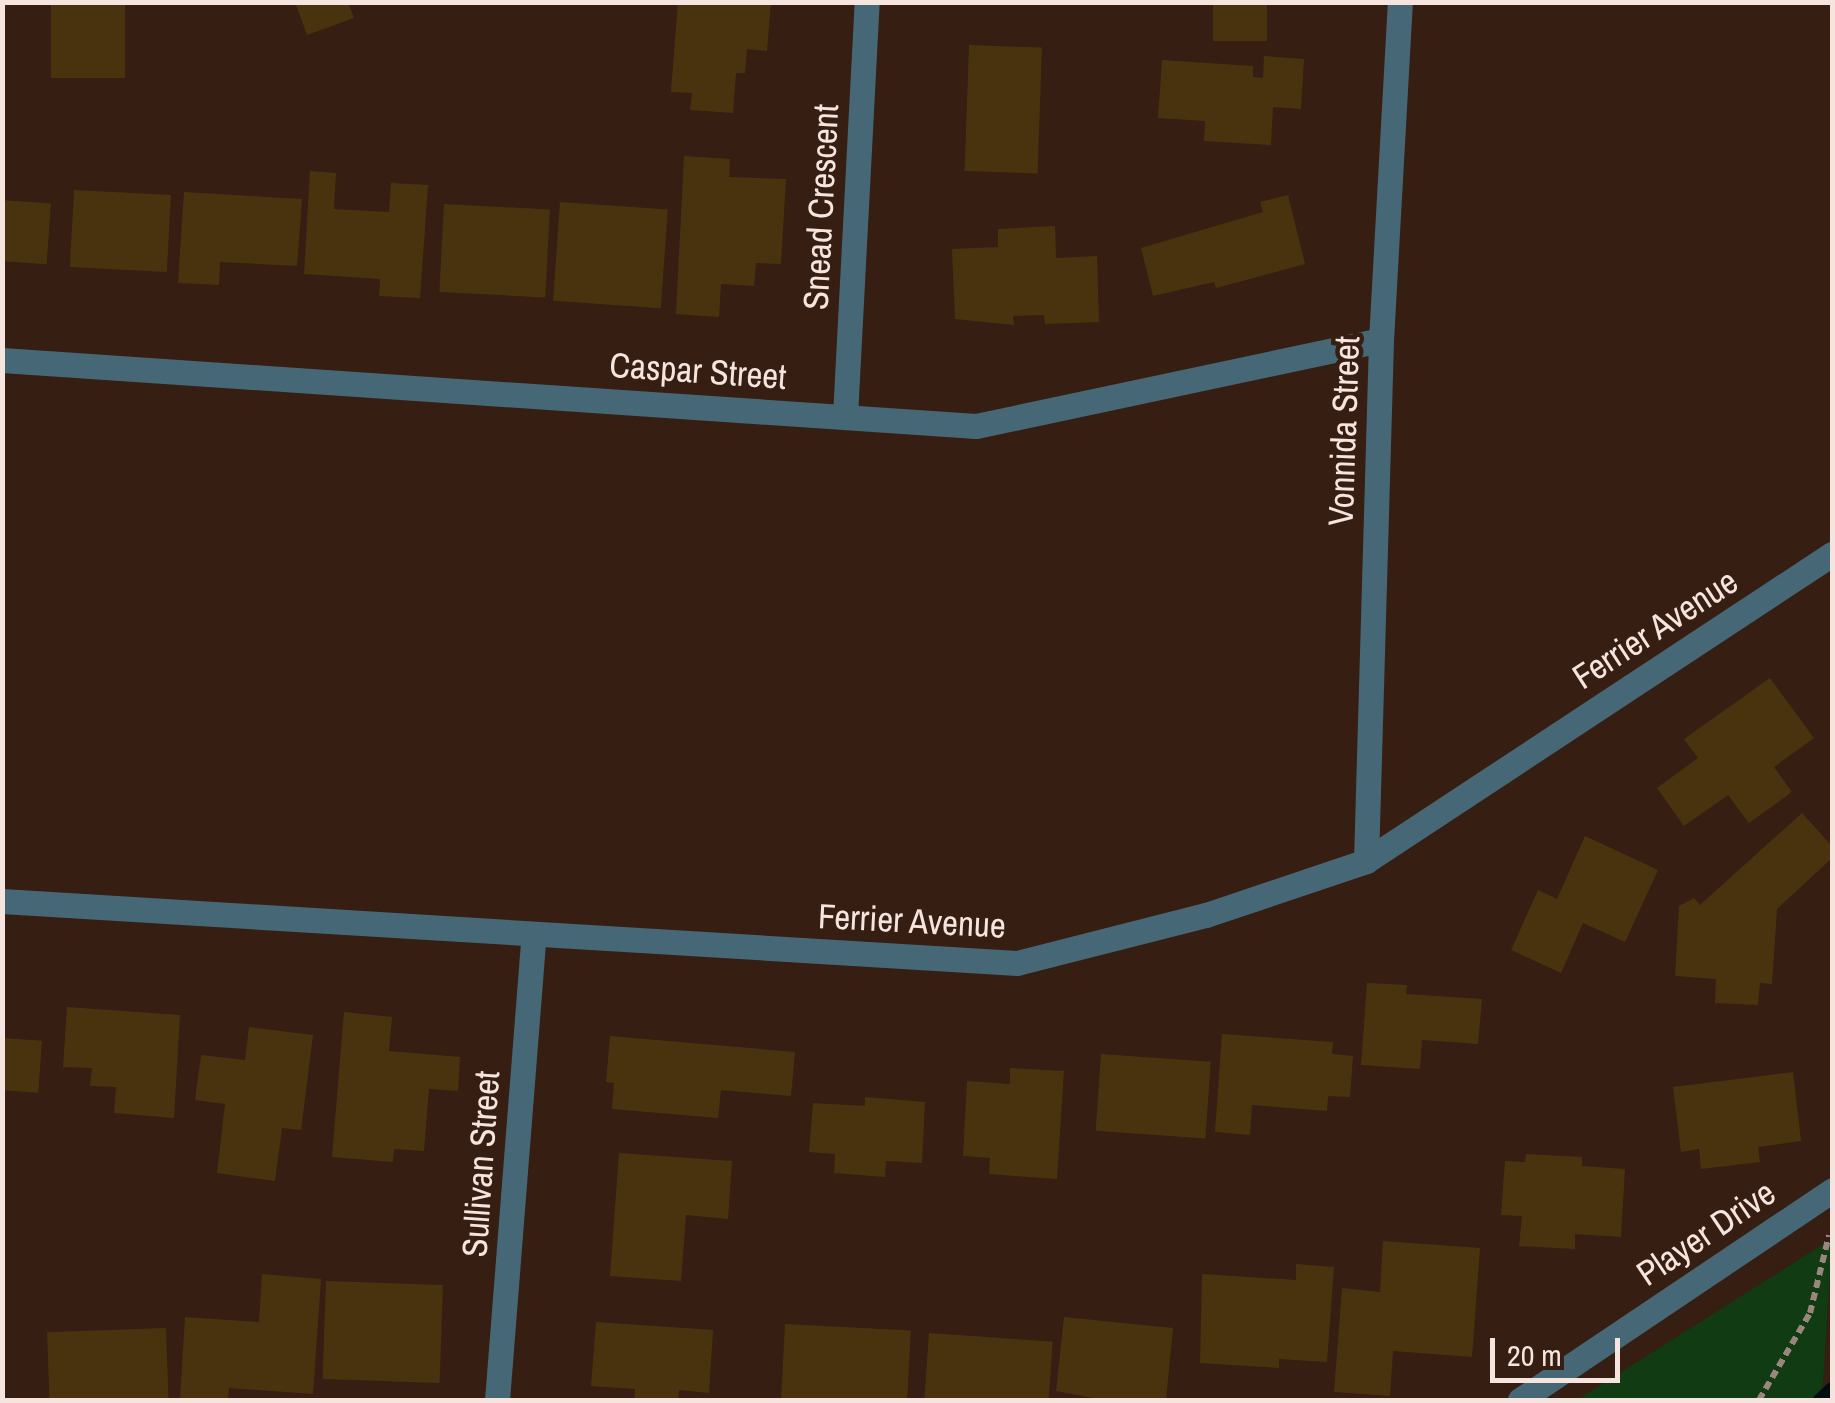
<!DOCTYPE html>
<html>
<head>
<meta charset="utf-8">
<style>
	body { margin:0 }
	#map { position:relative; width:1835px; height:1403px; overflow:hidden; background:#361e13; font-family:"Archivo Narrow",sans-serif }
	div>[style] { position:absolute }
	.green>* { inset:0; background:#103b13 }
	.stream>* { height:12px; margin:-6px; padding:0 6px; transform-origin:6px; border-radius:6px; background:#020c10 }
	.building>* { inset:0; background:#49330f; transform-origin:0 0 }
	.path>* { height:6px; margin-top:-3px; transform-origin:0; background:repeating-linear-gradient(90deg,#9a867d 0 8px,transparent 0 13px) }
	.minor>* { height:25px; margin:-12.5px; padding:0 12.5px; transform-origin:12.5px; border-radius:12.5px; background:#466876 }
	span { translate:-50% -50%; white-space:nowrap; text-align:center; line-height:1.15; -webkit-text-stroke:9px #361e13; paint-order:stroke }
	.street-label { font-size:35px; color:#f6e5de }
	.frame { position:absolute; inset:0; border:5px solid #f6e5de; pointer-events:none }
	.scale { position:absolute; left:1490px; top:1338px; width:130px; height:45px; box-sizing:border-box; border:5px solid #f6e5de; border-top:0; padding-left:12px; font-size:30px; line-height:35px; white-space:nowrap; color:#f6e5de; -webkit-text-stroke:8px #361e13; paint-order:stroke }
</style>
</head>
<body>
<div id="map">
	<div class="green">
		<i style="clip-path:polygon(1832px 1239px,1822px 1400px,1577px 1400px,1806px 1255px)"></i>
	</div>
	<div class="stream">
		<i style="left:1819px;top:1400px;width:18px;rotate:-43deg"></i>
	</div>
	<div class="building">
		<i style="left:51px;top:2px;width:74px;height:76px"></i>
		<i style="clip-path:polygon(295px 2px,348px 2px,354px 18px,307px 35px)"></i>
		<i style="clip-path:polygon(678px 2px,771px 2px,767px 51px,747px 49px,745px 73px,736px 73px,733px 113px,690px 110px,692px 93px,671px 92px)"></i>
		<i style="left:1213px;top:2px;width:54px;height:39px"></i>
		<i style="left:969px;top:45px;width:73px;height:126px;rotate:2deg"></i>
		<i style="clip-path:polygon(1264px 56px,1304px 59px,1301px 109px,1273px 107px,1271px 145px,1204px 141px,1205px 121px,1158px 118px,1162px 60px,1253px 66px,1253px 77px,1263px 78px)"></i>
		<i style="clip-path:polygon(684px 156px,730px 159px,729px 177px,786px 179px,781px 264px,756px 263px,754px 286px,721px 284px,719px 317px,676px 314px)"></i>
		<i style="clip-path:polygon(310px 171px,336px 173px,334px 209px,389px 212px,391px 183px,428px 185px,420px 298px,379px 296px,380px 279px,304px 274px)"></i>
		<i style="left:74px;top:190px;width:97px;height:77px;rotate:3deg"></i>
		<i style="clip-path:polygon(184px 192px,302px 199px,297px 266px,220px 262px,219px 285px,178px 283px)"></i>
		<i style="clip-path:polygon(1288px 195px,1305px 264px,1216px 288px,1214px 282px,1153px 296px,1141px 248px,1263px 212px,1260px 202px)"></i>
		<i style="left:2px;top:200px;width:49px;height:61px;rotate:4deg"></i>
		<i style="left:560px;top:202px;width:108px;height:99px;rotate:4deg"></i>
		<i style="left:444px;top:204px;width:106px;height:88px;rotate:3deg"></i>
		<i style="clip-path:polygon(1055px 226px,1056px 258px,1097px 256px,1099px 322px,1045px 324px,1044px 315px,1013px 316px,1014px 325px,955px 319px,952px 249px,998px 247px,998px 229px)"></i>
		<i style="clip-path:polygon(1770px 678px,1814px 738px,1774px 767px,1792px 792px,1749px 823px,1728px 795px,1684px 826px,1657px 788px,1698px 758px,1684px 739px)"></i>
		<i style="clip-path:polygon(1802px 813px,1832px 846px,1832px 858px,1777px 909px,1772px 984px,1760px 983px,1758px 1005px,1715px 1003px,1716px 979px,1675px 976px,1679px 906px,1694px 898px,1700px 905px)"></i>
		<i style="clip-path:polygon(1585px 836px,1658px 870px,1625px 942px,1583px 923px,1561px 973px,1511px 950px,1538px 890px,1557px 899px)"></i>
		<i style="clip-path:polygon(1367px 983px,1407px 985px,1406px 994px,1482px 999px,1478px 1044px,1422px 1040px,1420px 1069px,1361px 1065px)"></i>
		<i style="clip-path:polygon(67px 1007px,180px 1015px,174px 1118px,114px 1113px,116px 1087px,90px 1086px,92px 1068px,63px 1067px)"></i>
		<i style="clip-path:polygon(344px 1012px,392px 1017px,389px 1051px,460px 1057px,458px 1091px,429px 1089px,424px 1151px,394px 1149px,393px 1162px,332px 1157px)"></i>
		<i style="clip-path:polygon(249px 1027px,313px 1035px,301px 1130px,282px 1128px,275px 1181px,217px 1173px,225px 1104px,195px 1100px,201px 1055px,245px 1060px)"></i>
		<i style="clip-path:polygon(1222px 1034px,1333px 1042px,1332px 1054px,1353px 1056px,1350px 1097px,1328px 1096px,1327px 1111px,1252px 1105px,1250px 1135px,1215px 1132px)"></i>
		<i style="clip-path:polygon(610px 1036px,795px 1052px,791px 1096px,721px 1090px,718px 1118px,612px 1109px,614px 1083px,606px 1082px)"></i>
		<i style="left:2px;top:1038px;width:40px;height:52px;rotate:4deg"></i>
		<i style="left:1101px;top:1054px;width:110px;height:77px;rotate:4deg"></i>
		<i style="clip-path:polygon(1010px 1068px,1064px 1071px,1057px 1179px,989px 1174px,990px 1158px,963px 1156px,967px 1081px,1010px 1084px)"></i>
		<i style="clip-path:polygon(1793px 1072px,1801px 1141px,1758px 1147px,1760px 1162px,1701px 1169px,1699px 1149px,1681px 1152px,1673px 1087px)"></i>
		<i style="clip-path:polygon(865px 1097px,925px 1102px,922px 1163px,886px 1161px,885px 1177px,834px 1173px,835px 1154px,809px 1152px,813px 1103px,865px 1106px)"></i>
		<i style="clip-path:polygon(619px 1153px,732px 1161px,728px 1219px,686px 1215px,681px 1281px,610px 1276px)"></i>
		<i style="clip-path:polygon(1526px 1154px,1582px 1157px,1582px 1166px,1625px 1169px,1621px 1237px,1575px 1234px,1575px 1249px,1519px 1246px,1522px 1216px,1501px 1215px,1505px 1161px,1525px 1162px)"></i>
		<i style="clip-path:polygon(1383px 1241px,1480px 1248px,1472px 1357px,1393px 1351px,1390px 1396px,1334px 1392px,1342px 1288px,1380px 1292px)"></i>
		<i style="clip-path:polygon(1296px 1264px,1334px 1267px,1327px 1362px,1279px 1359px,1279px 1368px,1200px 1363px,1202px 1274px,1296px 1280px)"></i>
		<i style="clip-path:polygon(262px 1274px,321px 1279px,313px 1394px,229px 1388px,228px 1400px,180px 1400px,185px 1317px,259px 1322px)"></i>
		<i style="left:326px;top:1281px;width:117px;height:98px;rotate:2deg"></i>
		<i style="clip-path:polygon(1064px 1317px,1173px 1328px,1166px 1400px,1103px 1400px,1056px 1391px)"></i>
		<i style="clip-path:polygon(596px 1322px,713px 1330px,709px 1393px,679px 1390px,678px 1400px,634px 1400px,635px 1389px,591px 1386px)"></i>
		<i style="left:785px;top:1324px;width:126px;height:76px;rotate:3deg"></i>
		<i style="left:166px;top:1328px;width:72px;height:119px;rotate:88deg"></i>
		<i style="left:929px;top:1333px;width:124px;height:67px;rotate:4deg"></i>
	</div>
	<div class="path">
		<i style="left:1759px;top:1400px;width:101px;rotate:-59.6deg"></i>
		<i style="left:1810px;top:1313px;width:80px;rotate:-76.3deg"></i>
	</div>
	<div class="minor">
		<i style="left:2px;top:360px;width:976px;rotate:3.88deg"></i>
		<i style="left:976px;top:426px;width:414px;rotate:-12deg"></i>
		<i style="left:845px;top:416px;width:415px;rotate:-87deg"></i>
		<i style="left:1366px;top:861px;width:521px;rotate:-88.35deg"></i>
		<i style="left:1381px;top:340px;width:339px;rotate:-86.8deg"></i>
		<i style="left:2px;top:901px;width:1017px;rotate:3.5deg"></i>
		<i style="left:1017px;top:963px;width:195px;rotate:-14.3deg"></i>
		<i style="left:1206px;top:915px;width:169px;rotate:-18.6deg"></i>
		<i style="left:1366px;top:861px;width:558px;rotate:-33.38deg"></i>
		<i style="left:497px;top:1400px;width:467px;rotate:-85.5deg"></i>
		<i style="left:1520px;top:1400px;width:376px;rotate:-33.9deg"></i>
	</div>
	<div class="street-label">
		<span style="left:821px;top:207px;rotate:-87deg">Snead Crescent</span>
		<span style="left:698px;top:371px;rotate:4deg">Caspar Street</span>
		<span style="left:1344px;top:431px;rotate:-88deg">Vonnida Street</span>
		<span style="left:1655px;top:629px;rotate:-33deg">Ferrier Avenue</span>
		<span style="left:912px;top:921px;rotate:3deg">Ferrier Avenue</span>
		<span style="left:481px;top:1164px;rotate:-86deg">Sullivan Street</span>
		<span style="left:1706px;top:1233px;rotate:-34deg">Player Drive</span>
	</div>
	<div class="frame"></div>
	<div class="scale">20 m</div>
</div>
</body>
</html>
